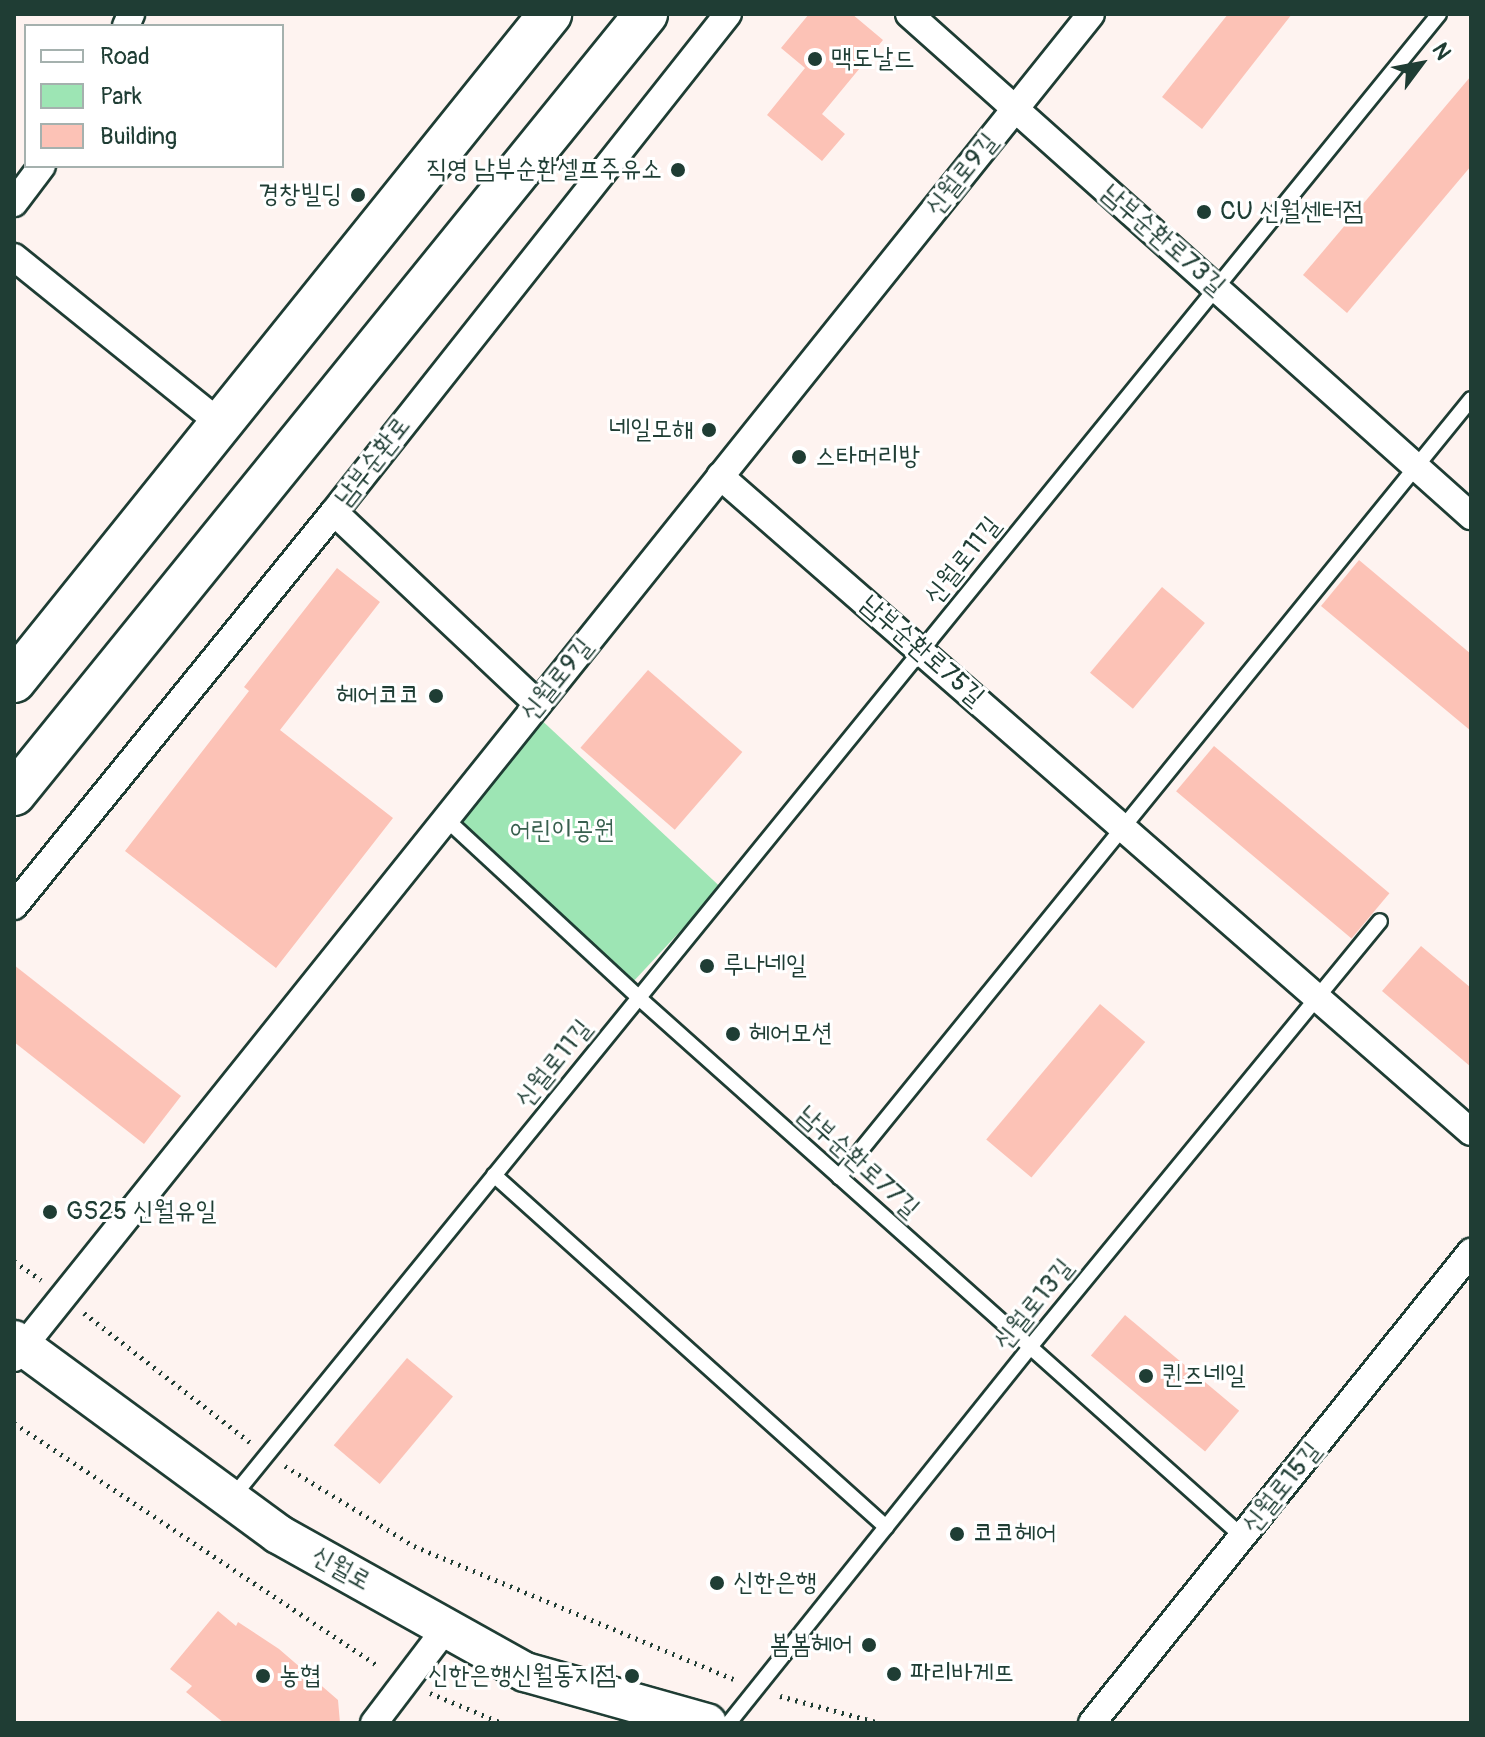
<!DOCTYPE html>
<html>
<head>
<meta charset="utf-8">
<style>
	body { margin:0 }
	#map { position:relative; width:1485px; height:1737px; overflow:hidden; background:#fef3f0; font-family:Pangolin,"Poor Story",sans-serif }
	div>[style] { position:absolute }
	.green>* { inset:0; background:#9de5b4; transform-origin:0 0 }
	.building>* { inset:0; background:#fcc2b6; transform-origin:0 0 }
	.path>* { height:5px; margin-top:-2.5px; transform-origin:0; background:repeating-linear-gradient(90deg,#1f3d34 0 2px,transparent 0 8px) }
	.roads { filter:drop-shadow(2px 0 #1f3d34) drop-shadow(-2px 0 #1f3d34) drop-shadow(0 2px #1f3d34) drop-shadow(0 -2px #1f3d34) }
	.service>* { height:14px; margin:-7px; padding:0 7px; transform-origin:7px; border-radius:7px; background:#fff }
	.minor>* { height:26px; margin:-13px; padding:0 13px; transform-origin:13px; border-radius:13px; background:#fff }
	.secondary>* { height:38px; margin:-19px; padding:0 19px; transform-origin:19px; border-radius:19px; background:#fff }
	.primary>* { height:42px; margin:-21px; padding:0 21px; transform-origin:21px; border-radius:21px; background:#fff }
	.dots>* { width:22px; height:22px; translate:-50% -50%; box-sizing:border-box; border:4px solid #fff; border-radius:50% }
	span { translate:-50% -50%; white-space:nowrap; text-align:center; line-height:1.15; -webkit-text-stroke:6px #fff; paint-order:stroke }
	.poi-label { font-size:26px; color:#1f3d34 }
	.left { translate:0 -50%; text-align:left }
	.right { translate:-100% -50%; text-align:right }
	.street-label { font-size:26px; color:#1f3d34 }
	.park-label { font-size:26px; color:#385f4e }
	.frame { position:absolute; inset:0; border:16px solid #1f3d34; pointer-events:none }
	.legend { position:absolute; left:24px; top:24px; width:260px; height:144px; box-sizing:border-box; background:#fff; border:2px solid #a5b1ae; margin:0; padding:10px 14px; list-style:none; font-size:24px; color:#1f3d34 }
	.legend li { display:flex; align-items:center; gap:16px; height:40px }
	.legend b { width:40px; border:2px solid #a5b1ae }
	.north { position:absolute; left:1381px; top:24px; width:80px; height:80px; -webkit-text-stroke:6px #fff; paint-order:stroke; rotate:58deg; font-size:22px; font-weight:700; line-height:32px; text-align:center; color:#1f3d34 }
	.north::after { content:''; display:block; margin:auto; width:28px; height:36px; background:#1f3d34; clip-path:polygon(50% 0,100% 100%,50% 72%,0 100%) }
</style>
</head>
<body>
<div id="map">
	<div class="green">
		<i style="left:536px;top:715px;width:253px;height:134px;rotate:43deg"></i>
	</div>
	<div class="building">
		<i style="clip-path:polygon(809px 14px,852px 14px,883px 40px,822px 114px,845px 134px,822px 161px,767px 115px,805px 68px,781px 48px)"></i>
		<i style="clip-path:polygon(1228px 14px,1292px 14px,1202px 129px,1162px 97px)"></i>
		<i style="clip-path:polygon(1471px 76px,1471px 166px,1347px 313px,1303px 275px)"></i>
		<i style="clip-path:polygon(1359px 560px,1471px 654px,1471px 731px,1321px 606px)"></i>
		<i style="clip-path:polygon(337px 568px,380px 602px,280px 730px,393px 818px,276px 968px,125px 851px,249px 691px,244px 687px)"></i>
		<i style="left:1162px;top:587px;width:56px;height:112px;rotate:40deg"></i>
		<i style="left:648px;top:670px;width:125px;height:103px;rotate:41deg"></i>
		<i style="left:1214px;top:746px;width:229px;height:59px;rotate:40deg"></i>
		<i style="clip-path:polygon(1421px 946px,1471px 988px,1471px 1067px,1382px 991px)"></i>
		<i style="clip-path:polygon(14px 965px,181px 1096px,144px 1144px,14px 1042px)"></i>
		<i style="left:1100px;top:1004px;width:59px;height:177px;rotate:40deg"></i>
		<i style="left:1125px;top:1315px;width:149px;height:53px;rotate:40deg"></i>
		<i style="left:407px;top:1358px;width:60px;height:114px;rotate:40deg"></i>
		<i style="clip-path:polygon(218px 1611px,236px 1626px,238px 1622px,279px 1649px,338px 1700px,340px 1723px,224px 1723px,186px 1692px,192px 1686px,170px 1669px)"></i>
	</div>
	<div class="path">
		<i style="left:14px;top:1261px;width:33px;rotate:35deg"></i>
		<i style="left:84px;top:1313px;width:210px;rotate:37.9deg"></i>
		<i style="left:14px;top:1423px;width:438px;rotate:33.7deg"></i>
		<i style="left:285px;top:1466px;width:152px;rotate:31.8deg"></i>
		<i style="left:414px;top:1546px;width:346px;rotate:22.6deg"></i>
		<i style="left:430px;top:1693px;width:78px;rotate:22.6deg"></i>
		<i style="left:780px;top:1696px;width:104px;rotate:15.1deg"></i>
	</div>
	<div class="roads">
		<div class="service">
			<i style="left:446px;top:819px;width:263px;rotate:42.8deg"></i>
			<i style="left:639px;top:998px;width:808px;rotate:41.74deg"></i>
			<i style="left:494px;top:1175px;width:527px;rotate:41.92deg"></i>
			<i style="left:839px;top:1177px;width:1002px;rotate:-50.91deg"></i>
			<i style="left:231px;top:1499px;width:1914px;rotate:-50.87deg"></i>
			<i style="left:729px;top:1723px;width:482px;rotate:-51.3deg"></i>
			<i style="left:1030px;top:1347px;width:551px;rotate:-50.59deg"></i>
		</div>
		<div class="minor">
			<i style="left:909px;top:14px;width:754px;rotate:41.77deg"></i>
			<i style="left:126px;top:26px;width:13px;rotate:-67deg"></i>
			<i style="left:14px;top:203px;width:46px;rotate:-52.9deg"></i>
			<i style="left:14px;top:257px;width:267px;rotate:38.9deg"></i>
			<i style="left:720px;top:476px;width:997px;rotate:41.14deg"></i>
			<i style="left:334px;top:512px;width:280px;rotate:43.3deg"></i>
			<i style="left:14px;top:906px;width:508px;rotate:-50.92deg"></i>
			<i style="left:334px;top:512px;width:635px;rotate:-51.65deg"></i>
			<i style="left:14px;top:1358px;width:1722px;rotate:-51.29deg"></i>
			<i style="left:374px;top:1723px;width:119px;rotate:-52.8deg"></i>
			<i style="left:1092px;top:1723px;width:605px;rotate:-51.18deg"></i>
		</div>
		<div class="secondary">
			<i style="left:14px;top:1340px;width:328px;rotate:36.3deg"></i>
			<i style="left:278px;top:1534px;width:283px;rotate:29.2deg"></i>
			<i style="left:525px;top:1672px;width:189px;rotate:15.7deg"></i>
		</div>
		<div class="primary">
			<i style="left:14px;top:681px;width:856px;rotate:-51.21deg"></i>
			<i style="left:14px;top:794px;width:1004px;rotate:-50.98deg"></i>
		</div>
	</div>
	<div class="dots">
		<i style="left:815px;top:59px;background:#1f3d34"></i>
		<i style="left:678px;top:170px;background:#1f3d34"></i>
		<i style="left:358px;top:195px;background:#1f3d34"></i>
		<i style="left:1204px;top:212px;background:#1f3d34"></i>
		<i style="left:709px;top:430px;background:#1f3d34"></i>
		<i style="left:799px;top:457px;background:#1f3d34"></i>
		<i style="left:436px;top:696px;background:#1f3d34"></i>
		<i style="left:707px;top:966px;background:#1f3d34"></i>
		<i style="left:733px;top:1034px;background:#1f3d34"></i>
		<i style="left:50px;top:1212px;background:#1f3d34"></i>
		<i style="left:1146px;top:1376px;background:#1f3d34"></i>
		<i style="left:957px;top:1534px;background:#1f3d34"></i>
		<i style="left:717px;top:1583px;background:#1f3d34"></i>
		<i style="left:869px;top:1645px;background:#1f3d34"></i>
		<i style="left:894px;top:1674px;background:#1f3d34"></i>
		<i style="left:263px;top:1676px;background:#1f3d34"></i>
		<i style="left:632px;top:1676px;background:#1f3d34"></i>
	</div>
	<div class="poi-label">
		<span class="left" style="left:831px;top:59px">맥도날드</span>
		<span class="right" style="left:662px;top:170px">직영 남부순환셀프주유소</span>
		<span class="right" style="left:342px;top:195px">경창빌딩</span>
		<span class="left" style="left:1220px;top:212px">CU 신월센터점</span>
		<span class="right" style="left:693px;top:430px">네일모해</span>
		<span class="left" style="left:815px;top:457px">스타머리방</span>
		<span class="right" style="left:420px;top:696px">헤어코코</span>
		<span class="left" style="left:723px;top:966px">루나네일</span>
		<span class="left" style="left:749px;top:1034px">헤어모션</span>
		<span class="left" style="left:66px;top:1212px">GS25 신월유일</span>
		<span class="left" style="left:1162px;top:1376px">퀸즈네일</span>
		<span class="left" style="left:973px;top:1534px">코코헤어</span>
		<span class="left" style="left:733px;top:1583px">신한은행</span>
		<span class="right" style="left:853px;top:1645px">봄봄헤어</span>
		<span class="left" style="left:910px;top:1674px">파리바게뜨</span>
		<span class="left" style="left:279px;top:1676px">농협</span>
		<span class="right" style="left:616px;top:1676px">신한은행신월동지점</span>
	</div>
	<div class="street-label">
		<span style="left:962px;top:175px;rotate:-51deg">신월로9길</span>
		<span style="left:1163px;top:240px;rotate:41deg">남부순환로73길</span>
		<span style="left:373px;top:462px;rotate:-52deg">남부순환로</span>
		<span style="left:963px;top:561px;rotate:-51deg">신월로11길</span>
		<span style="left:922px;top:651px;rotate:41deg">남부순환로75길</span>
		<span style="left:557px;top:680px;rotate:-51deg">신월로9길</span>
		<span style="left:554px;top:1064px;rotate:-51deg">신월로11길</span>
		<span style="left:858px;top:1162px;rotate:42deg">남부순환로77길</span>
		<span style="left:1034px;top:1305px;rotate:-51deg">신월로13길</span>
		<span style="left:1282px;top:1488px;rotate:-51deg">신월로15길</span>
		<span style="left:341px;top:1569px;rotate:29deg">신월로</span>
	</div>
	<div class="park-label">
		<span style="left:562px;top:831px">어린이공원</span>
	</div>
	<div class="frame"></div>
	<ul class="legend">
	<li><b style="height:10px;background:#fff"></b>Road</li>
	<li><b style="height:22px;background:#9de5b4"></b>Park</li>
	<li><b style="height:22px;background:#fcc2b6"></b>Building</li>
	</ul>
	<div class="north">N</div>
</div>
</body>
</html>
